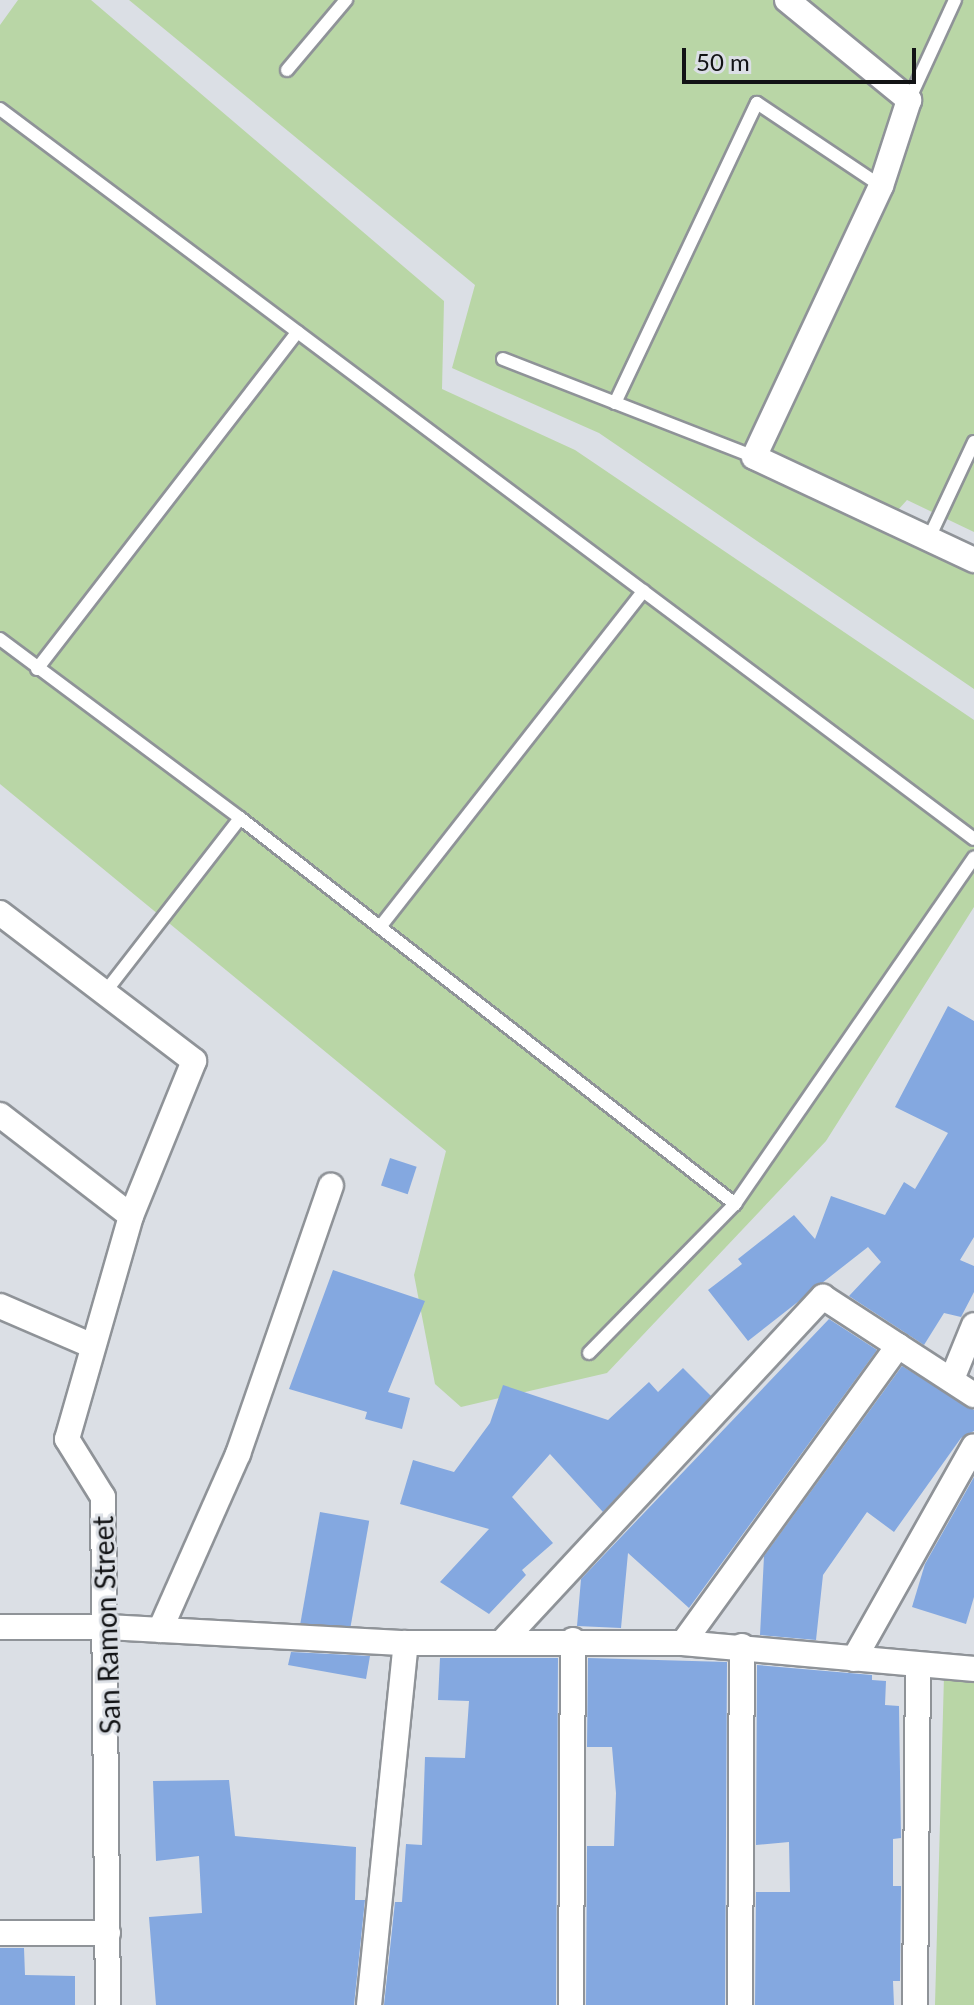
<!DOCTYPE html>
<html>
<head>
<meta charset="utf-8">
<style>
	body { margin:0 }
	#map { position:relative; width:974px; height:2005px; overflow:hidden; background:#dbdfe5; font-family:Lato,sans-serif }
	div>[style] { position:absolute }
	.green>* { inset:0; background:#b9d6a6 }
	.building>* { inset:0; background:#84a8e0; transform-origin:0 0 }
	.roads { filter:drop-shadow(2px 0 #8f9398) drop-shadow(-2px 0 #8f9398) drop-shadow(0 2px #8f9398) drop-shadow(0 -2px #8f9398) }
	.lane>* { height:12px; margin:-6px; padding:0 6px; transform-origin:6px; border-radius:6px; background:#fff }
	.street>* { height:24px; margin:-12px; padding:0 12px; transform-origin:12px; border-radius:12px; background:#fff }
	span { translate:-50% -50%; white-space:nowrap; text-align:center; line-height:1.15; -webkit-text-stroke:6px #dbdfe5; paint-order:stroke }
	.street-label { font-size:28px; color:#121315 }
	.scale { position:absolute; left:682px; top:48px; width:234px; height:36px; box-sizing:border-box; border:4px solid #121315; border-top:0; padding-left:10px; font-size:24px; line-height:28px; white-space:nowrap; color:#121315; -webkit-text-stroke:6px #dbdfe5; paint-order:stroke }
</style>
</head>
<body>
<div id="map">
	<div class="green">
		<i style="clip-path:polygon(18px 0,91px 0,444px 301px,442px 389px,575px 450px,974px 720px,974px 907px,826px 1141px,607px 1373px,461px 1407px,435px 1384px,414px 1275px,446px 1151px,0 784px,0 25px)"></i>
		<i style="clip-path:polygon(129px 0,974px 0,974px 532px,907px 500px,898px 510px,974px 548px,974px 689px,599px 433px,452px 368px,475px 285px)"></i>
		<i style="clip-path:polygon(944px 1676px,974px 1678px,974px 2005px,935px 2005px)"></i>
	</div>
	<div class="building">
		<i style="clip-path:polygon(948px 1006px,974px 1021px,974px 1237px,960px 1260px,974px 1266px,974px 1292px,961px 1317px,944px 1313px,924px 1345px,849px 1296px,881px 1262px,868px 1247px,748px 1341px,708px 1290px,742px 1264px,738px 1259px,794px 1215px,815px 1239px,831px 1196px,885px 1215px,904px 1182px,915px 1189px,948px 1133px,895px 1107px)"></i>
		<i style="left:390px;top:1158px;width:28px;height:29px;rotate:18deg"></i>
		<i style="clip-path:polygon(333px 1270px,425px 1301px,388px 1392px,410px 1398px,402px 1429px,365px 1419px,367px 1412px,289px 1389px)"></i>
		<i style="clip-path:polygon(829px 1319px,877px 1350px,689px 1608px,628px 1553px,621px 1628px,577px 1626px,581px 1579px)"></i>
		<i style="clip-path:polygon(902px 1366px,974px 1410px,974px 1431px,961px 1438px,894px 1532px,867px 1512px,823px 1575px,816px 1640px,760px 1635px,764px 1556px)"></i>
		<i style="clip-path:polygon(683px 1368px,711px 1396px,603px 1512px,550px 1454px,512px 1497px,553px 1543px,522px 1570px,526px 1575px,489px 1614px,440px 1582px,489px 1529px,400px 1504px,413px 1460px,454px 1472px,490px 1423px,503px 1385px,608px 1420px,649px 1382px,658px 1392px)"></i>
		<i style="clip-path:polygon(974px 1477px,974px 1597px,966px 1624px,912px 1607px,925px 1564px)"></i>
		<i style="left:320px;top:1512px;width:50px;height:113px;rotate:10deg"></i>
		<i style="clip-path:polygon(291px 1652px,370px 1656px,366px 1679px,288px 1665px)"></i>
		<i style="clip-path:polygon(440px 1658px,558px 1658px,556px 2005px,384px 2005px,395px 1902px,402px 1902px,406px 1844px,422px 1845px,425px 1757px,465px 1758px,469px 1701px,438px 1700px)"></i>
		<i style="clip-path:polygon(588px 1658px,727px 1662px,725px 2005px,586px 2005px,587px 1846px,614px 1846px,616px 1793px,612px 1747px,587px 1747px)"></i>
		<i style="clip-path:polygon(757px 1665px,872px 1675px,872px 1680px,886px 1681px,885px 1705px,899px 1706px,901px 1838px,893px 1839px,893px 1886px,901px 1886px,900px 1981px,893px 1981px,894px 2005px,755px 2005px,756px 1892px,790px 1892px,789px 1842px,756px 1845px)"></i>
		<i style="clip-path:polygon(229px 1780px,235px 1836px,356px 1847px,355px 1900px,365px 1900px,354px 2005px,156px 2005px,149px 1917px,202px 1913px,199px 1856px,156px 1861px,153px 1781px)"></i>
		<i style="clip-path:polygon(0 1948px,24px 1948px,25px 1975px,75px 1976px,75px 2005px,0 2005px)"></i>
	</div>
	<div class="roads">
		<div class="lane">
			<i style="left:287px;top:70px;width:92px;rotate:-49.9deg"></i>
			<i style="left:909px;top:100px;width:110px;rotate:-65.3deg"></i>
			<i style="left:0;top:109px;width:1217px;rotate:36.85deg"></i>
			<i style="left:503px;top:359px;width:269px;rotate:21.3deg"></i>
			<i style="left:615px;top:403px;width:332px;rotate:-64.7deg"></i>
			<i style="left:757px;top:103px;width:149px;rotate:33.8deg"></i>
			<i style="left:929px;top:538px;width:106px;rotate:-64.9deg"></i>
			<i style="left:0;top:639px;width:299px;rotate:36.7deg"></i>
			<i style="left:240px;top:818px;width:628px;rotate:37.95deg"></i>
			<i style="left:37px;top:669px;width:426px;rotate:-52.3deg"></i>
			<i style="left:380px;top:927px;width:427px;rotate:-51.9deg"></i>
			<i style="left:106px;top:991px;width:219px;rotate:-52.2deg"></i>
			<i style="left:589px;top:1353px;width:209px;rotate:-45.6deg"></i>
			<i style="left:735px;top:1204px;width:421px;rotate:-55.4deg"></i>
		</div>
		<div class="street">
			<i style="left:787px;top:0;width:158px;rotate:39.3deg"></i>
			<i style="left:909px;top:100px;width:90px;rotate:108deg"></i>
			<i style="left:881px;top:186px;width:299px;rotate:115.1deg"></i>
			<i style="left:754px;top:457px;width:243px;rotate:25.1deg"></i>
			<i style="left:0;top:913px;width:244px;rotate:37.3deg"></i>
			<i style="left:194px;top:1061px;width:167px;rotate:112.1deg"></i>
			<i style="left:131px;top:1216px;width:232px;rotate:106deg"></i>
			<i style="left:67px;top:1439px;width:68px;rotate:58.2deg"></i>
			<i style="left:103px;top:1497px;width:508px;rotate:89.44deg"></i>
			<i style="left:0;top:1115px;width:165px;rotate:37.6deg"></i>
			<i style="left:0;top:1306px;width:101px;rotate:23.3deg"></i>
			<i style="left:952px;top:1379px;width:58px;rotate:-67.8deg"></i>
			<i style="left:0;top:1627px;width:107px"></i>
			<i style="left:107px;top:1627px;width:299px;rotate:3.1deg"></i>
			<i style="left:406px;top:1643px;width:277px"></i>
			<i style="left:683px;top:1643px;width:292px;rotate:5.1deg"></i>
			<i style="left:160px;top:1630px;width:193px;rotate:-66.1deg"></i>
			<i style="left:238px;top:1454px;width:284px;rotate:-70.9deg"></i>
			<i style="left:503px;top:1641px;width:470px;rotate:-47.1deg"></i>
			<i style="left:823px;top:1297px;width:180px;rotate:33deg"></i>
			<i style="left:683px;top:1643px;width:367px;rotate:-54.1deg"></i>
			<i style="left:854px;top:1659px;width:244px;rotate:-60.6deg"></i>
			<i style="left:0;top:1933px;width:108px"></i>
			<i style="left:369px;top:2005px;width:364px;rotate:-84.2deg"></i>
			<i style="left:571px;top:2005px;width:365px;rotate:-89.7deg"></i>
			<i style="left:740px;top:2005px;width:359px;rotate:-89.7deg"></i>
			<i style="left:915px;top:2005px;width:339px;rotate:-89.5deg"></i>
		</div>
	</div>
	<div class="street-label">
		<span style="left:106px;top:1625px;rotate:-92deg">San Ramon Street</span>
	</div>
	<div class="scale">50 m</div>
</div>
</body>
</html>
